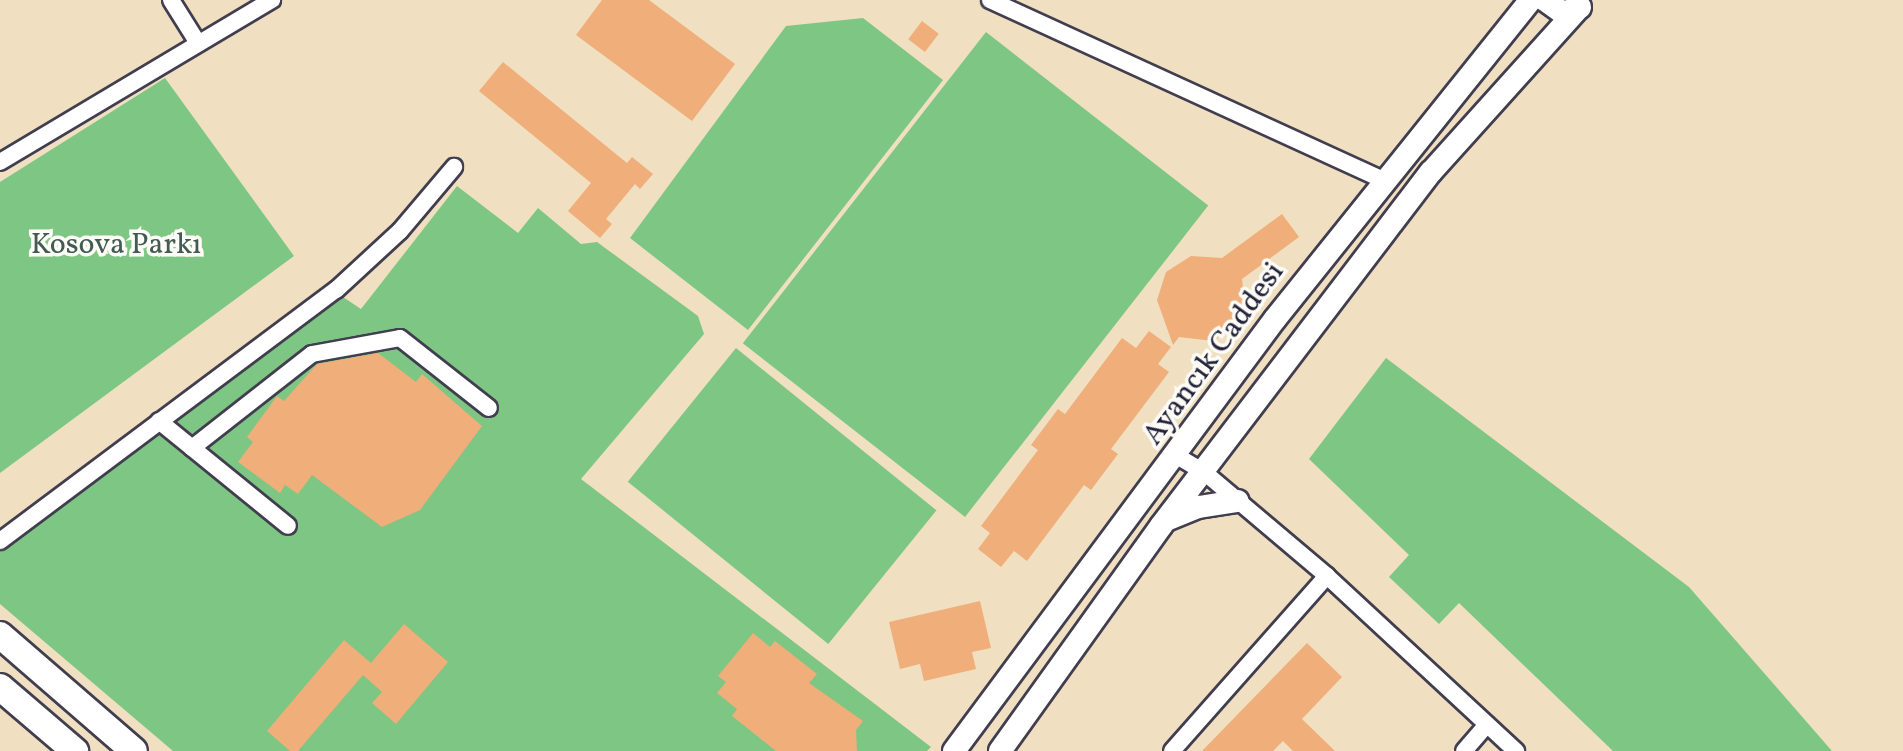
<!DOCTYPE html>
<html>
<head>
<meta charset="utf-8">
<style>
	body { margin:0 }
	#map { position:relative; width:1903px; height:751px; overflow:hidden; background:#f0e0c1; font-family:Vollkorn,serif }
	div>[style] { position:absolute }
	.green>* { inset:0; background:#7ec683; transform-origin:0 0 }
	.building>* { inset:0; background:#efae7a; transform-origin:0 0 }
	.roads { filter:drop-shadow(2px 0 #413e4f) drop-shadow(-2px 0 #413e4f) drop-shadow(0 2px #413e4f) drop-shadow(0 -2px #413e4f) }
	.street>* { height:16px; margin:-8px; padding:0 8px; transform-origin:8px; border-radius:8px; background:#fff }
	.secondary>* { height:22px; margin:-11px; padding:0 11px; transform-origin:11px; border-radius:11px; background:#fff }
	.primary>* { height:26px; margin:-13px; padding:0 13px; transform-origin:13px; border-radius:13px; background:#fff }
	span { translate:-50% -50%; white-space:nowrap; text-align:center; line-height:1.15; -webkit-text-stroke:7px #fdfcf7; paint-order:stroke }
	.park-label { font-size:30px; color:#425b54 }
	.street-label { font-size:30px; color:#22223b }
</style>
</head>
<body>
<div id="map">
	<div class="green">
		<i style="clip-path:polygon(863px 18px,943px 80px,748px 330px,630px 238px,786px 26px)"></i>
		<i style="left:986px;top:32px;width:282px;height:395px;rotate:38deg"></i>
		<i style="clip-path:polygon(165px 78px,294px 256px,0 473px,0 182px)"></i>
		<i style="clip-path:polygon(457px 186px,518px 233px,538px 208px,581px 244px,597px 242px,698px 316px,704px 334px,581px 479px,931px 747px,927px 751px,173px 751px,0 604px,0 546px,343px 297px,361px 309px)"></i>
		<i style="left:736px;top:348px;width:258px;height:172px;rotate:39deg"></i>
		<i style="clip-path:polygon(1386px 358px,1689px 587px,1832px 751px,1613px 751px,1459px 603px,1439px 624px,1389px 577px,1409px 555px,1309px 459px)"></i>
	</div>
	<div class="building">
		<i style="clip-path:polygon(602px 0,649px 0,735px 64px,692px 121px,576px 35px)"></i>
		<i style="left:922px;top:21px;width:21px;height:23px;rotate:37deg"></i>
		<i style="clip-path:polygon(503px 62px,627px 163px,632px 157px,653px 174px,640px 189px,635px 184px,606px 219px,612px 224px,600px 238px,568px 211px,591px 183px,479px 91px)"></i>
		<i style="clip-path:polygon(1282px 214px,1299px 237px,1242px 279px,1245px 307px,1237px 325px,1213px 341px,1179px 337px,1173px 345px,1157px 300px,1166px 272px,1191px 256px,1222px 258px)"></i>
		<i style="clip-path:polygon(1149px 331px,1171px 347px,1158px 364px,1169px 372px,1111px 449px,1118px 454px,1091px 490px,1084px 485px,1027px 561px,1014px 551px,1001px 567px,978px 549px,990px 533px,981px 526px,1038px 450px,1031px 445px,1058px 409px,1065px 414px,1122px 338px,1136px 348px)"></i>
		<i style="clip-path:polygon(378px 353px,416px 382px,422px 374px,482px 426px,420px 510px,382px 527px,312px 475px,298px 494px,285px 485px,280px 493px,238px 462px,253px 442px,247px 437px,277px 396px,284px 401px,317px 364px)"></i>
		<i style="clip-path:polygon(980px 601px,991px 648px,972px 652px,976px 669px,924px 681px,920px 664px,900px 669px,889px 622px)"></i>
		<i style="clip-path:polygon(404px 624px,448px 662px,396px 724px,372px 703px,382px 692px,363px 675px,298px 751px,290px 751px,267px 731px,344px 640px,371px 663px)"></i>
		<i style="clip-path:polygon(753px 633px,770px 647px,775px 641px,817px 674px,809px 683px,863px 721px,856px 730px,857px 751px,776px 751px,732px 716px,737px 709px,717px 693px,726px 682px,718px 676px)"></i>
		<i style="clip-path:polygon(1307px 643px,1342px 677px,1302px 719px,1335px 751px,1293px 751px,1283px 741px,1273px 751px,1202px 751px)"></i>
	</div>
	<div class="roads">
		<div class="street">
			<i style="left:171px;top:0;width:51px;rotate:57.9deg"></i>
			<i style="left:990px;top:0;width:433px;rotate:24.6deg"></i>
			<i style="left:0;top:162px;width:317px;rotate:-30.8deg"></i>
			<i style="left:159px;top:421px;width:166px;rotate:39.1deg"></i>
			<i style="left:192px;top:448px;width:152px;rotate:-38.1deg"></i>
			<i style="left:312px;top:354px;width:89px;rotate:-10.3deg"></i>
			<i style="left:400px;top:338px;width:113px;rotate:38.2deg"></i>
			<i style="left:1177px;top:456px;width:31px;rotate:31deg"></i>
			<i style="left:1204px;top:472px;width:161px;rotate:40.2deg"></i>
			<i style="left:1327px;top:576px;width:258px;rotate:42.8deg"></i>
			<i style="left:0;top:541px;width:419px;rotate:-36.8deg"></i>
			<i style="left:336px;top:290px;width:87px;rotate:-42.7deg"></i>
			<i style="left:400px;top:231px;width:84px;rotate:-49.8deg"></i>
			<i style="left:1172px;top:751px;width:234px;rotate:-48.5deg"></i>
			<i style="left:1464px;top:751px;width:35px;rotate:-49deg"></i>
		</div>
		<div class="secondary">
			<i style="left:1545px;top:0;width:22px;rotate:36deg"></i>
			<i style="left:1563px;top:13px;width:18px;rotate:-19deg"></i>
			<i style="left:1166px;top:520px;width:35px;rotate:-22deg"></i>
			<i style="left:1199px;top:507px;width:39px;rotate:-9deg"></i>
			<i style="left:954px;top:751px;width:538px;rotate:-53.39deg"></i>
			<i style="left:1275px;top:319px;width:409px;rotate:-51.3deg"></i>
			<i style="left:1000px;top:751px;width:277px;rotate:-54.4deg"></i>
			<i style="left:1161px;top:526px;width:445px;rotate:-52.7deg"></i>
			<i style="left:1431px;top:172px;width:218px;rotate:-48deg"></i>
		</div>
		<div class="primary">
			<i style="left:0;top:635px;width:177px;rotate:40.9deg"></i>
			<i style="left:0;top:687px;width:99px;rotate:40.5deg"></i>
		</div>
	</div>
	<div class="park-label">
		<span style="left:116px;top:245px">Kosova Parkı</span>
	</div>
	<div class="street-label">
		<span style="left:1214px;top:354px;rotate:-54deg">Ayancık Caddesi</span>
	</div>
</div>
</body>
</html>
